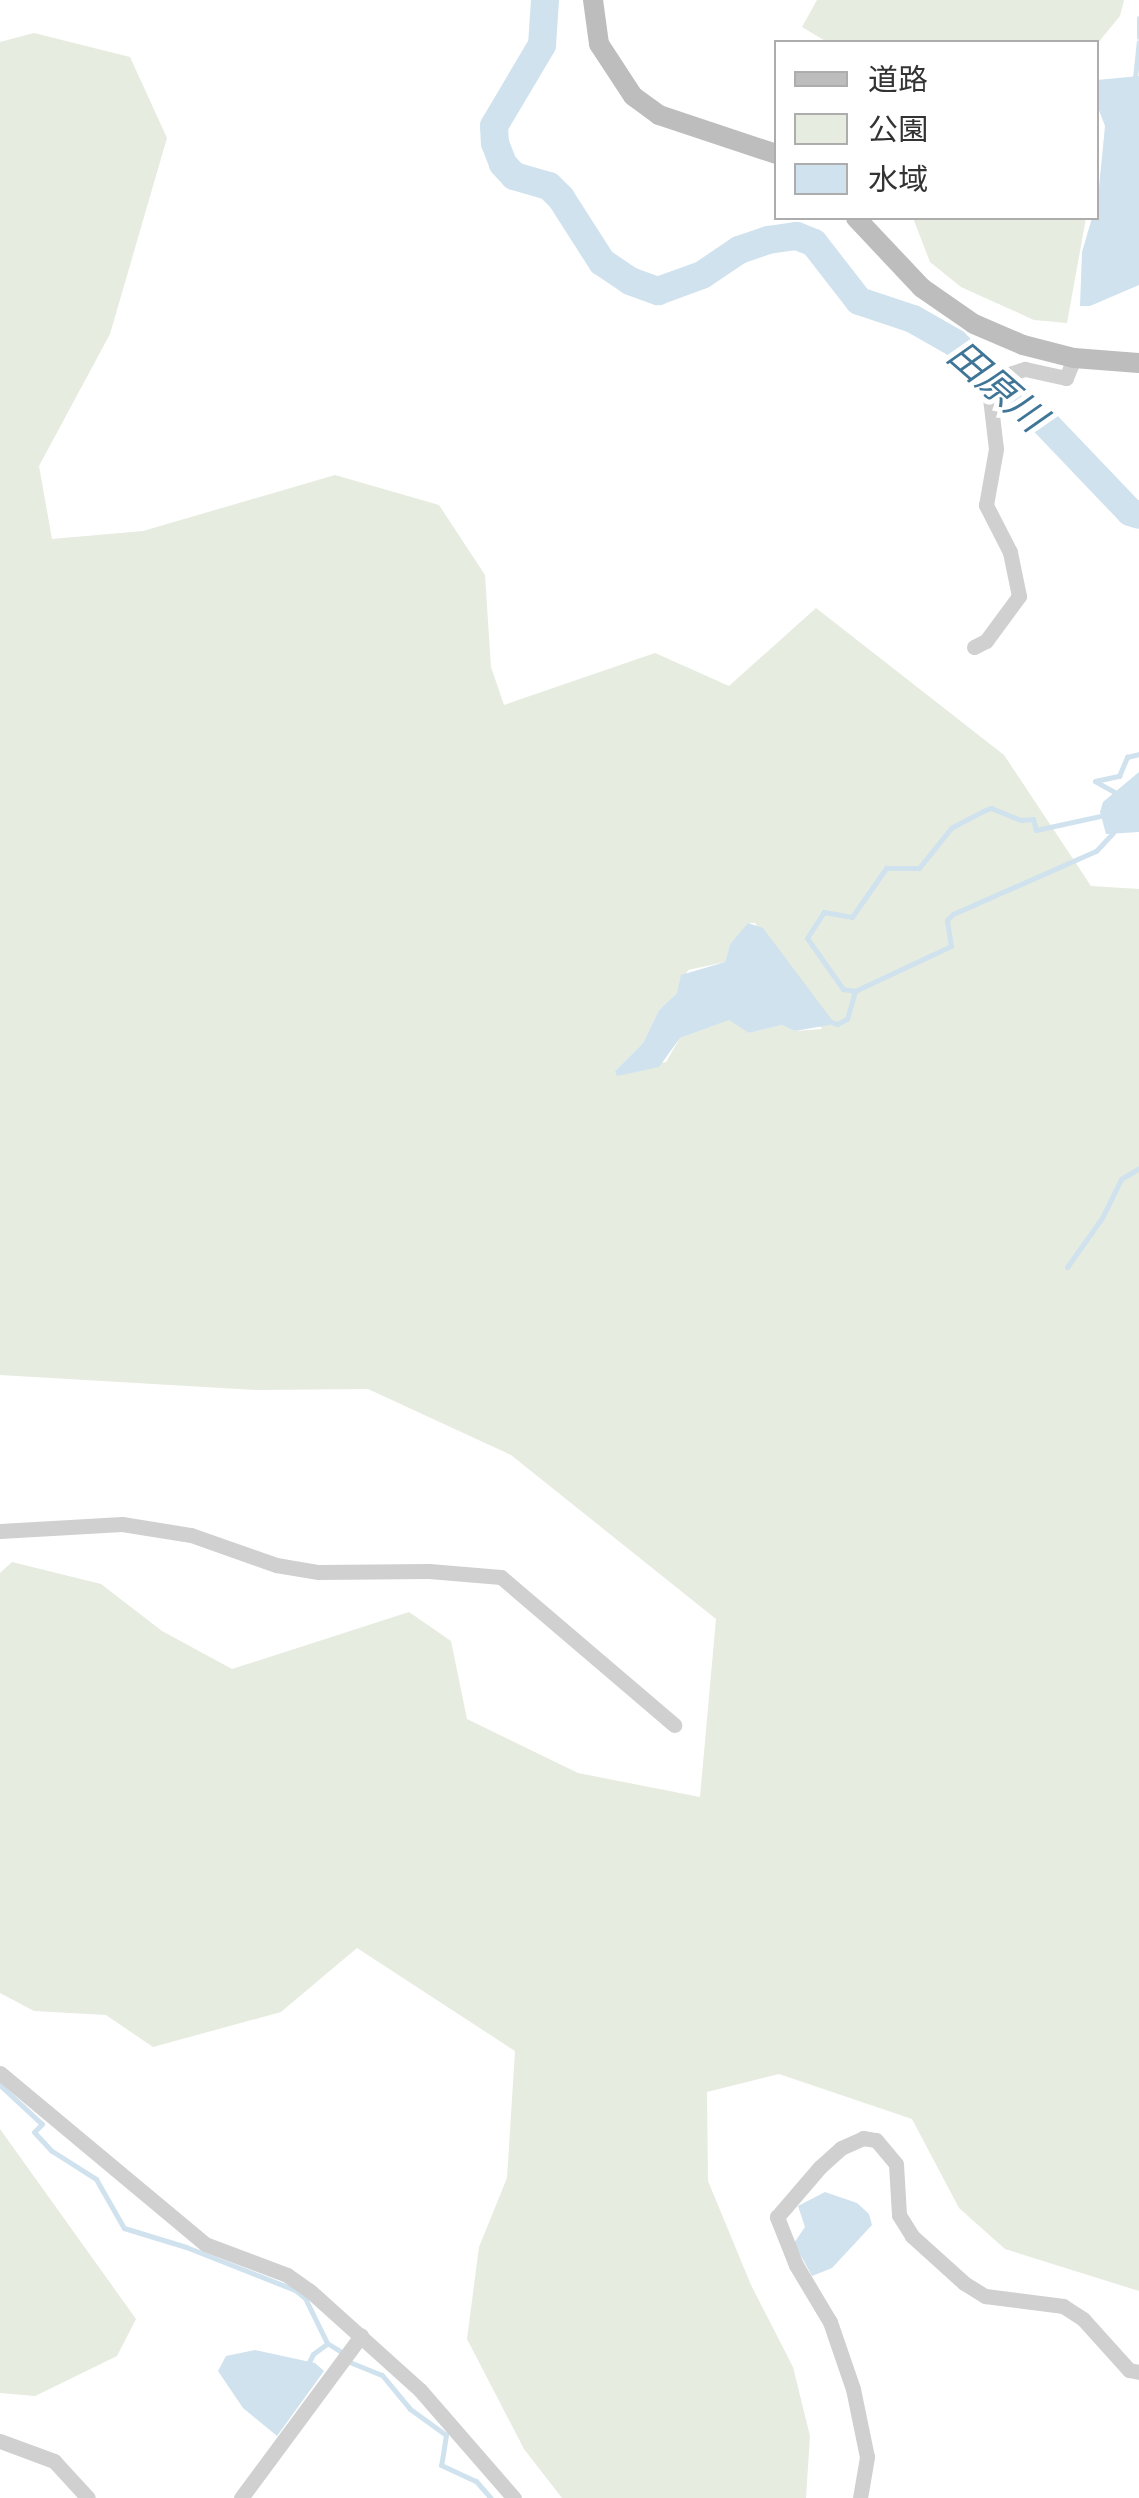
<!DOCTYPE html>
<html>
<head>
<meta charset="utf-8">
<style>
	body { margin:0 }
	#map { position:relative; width:1139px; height:2498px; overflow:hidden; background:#fff; font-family:Poppins,"Noto Sans JP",sans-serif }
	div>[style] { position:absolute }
	.green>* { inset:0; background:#e6ecdf }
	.water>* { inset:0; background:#cfe2ee }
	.stream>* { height:5px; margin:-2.5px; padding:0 2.5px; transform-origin:2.5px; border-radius:2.5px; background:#cfe2ee }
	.river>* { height:28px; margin:-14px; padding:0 14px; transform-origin:14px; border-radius:14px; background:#cfe2ee }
	.minor>* { height:15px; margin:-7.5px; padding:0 7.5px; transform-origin:7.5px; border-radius:7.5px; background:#d0d0d0 }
	.secondary>* { height:20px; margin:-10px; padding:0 10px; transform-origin:10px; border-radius:10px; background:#bdbdbd }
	span { translate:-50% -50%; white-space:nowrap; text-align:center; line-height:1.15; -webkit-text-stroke:10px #fff; paint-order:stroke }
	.water-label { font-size:38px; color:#3f7597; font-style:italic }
	.legend { position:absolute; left:774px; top:40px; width:325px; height:180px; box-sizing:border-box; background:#fff; border:2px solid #adadad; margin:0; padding:12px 18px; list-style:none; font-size:30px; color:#333 }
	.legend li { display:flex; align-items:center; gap:20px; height:50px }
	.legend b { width:50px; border:2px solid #adadad }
</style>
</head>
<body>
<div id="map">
	<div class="green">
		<i style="clip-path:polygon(817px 0,1124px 0,1120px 16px,1097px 44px,827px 42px,802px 27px)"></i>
		<i style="clip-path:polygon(evenodd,34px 33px,130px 57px,167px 138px,110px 334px,39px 466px,52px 539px,143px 531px,335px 475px,439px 505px,485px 575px,491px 667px,504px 705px,655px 653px,729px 686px,816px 608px,1004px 755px,1091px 886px,1139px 889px,1139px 2291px,1005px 2249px,959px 2208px,912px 2119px,779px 2074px,707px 2092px,708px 2181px,751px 2285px,793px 2367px,810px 2436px,806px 2498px,562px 2498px,524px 2449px,467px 2339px,479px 2247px,507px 2178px,515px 2051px,357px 1948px,281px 2012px,153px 2047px,106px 2015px,34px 2011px,0 1993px,0 1573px,12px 1562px,101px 1584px,162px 1631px,232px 1669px,409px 1612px,451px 1641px,467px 1719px,578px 1773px,700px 1797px,716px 1619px,511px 1455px,368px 1389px,258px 1390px,0 1375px,0 42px,34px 33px,749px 923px,755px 923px,822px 1029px,795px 1031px,782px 1025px,749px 1033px,738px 1022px,728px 1020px,680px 1038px,666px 1062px,615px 1071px,643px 1043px,659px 1010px,677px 993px,688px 970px,725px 962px,730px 944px,749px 923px)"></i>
		<i style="clip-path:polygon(913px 218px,1086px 218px,1067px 323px,1034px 320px,961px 287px,930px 262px)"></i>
		<i style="clip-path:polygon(0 2129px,136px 2319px,117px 2356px,35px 2396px,0 2393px)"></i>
	</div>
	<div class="water">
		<i style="clip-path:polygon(1139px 76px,1139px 285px,1090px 306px,1080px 306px,1082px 252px,1092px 218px,1096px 218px,1105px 126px,1097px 105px,1097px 80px)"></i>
		<i style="clip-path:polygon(1139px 772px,1139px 832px,1106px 834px,1100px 812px,1103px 802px)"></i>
		<i style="clip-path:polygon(748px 923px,763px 928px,832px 1020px,829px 1025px,795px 1031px,782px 1025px,749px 1033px,729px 1020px,680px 1038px,659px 1067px,617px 1076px,615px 1071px,643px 1043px,659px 1010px,677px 993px,681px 975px,725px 962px,730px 944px)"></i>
		<i style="clip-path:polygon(825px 2192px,857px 2203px,869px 2214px,872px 2225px,832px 2268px,812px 2276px,794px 2243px,805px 2227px,798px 2206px)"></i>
		<i style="clip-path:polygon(255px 2350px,315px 2363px,324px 2371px,277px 2436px,243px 2408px,218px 2371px,226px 2356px)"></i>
	</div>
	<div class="stream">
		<i style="left:1139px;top:18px;width:19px;rotate:90deg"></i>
		<i style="left:1135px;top:78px;width:36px;rotate:-84deg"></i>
		<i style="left:1118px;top:794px;width:26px;rotate:-151deg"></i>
		<i style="left:1095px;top:781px;width:25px;rotate:-12deg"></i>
		<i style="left:1119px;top:776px;width:21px;rotate:-67deg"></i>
		<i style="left:1127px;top:757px;width:12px;rotate:-14deg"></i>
		<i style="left:855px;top:991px;width:12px;rotate:-171deg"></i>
		<i style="left:843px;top:989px;width:62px;rotate:-125.2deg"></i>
		<i style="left:807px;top:938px;width:31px;rotate:-57deg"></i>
		<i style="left:824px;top:912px;width:28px;rotate:10deg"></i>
		<i style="left:852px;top:917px;width:60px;rotate:-55.2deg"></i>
		<i style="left:886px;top:868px;width:33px"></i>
		<i style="left:919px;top:868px;width:51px;rotate:-51.3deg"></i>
		<i style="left:951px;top:828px;width:36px;rotate:-28deg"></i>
		<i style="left:983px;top:811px;width:9px;rotate:-21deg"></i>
		<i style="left:991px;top:808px;width:32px;rotate:22deg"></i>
		<i style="left:1021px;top:820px;width:12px;rotate:-5deg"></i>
		<i style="left:1033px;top:819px;width:11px;rotate:75deg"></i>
		<i style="left:1036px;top:830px;width:71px;rotate:-12.3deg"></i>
		<i style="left:829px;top:1021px;width:9px;rotate:21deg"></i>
		<i style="left:837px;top:1024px;width:11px;rotate:-27deg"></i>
		<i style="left:847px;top:1019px;width:29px;rotate:-74deg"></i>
		<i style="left:855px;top:991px;width:106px;rotate:-25.1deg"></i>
		<i style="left:951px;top:946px;width:26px;rotate:-99deg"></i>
		<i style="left:947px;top:920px;width:8px;rotate:-45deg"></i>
		<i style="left:953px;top:914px;width:156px;rotate:-23.8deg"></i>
		<i style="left:1096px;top:851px;width:25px;rotate:-47deg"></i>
		<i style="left:1067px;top:1267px;width:60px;rotate:-54.5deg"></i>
		<i style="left:1102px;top:1218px;width:43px;rotate:-64deg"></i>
		<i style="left:1121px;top:1179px;width:21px;rotate:-31deg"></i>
		<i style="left:0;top:2085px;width:57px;rotate:42.9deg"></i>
		<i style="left:42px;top:2124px;width:11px;rotate:135deg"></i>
		<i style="left:34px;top:2132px;width:26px;rotate:47deg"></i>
		<i style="left:52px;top:2151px;width:52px;rotate:32.5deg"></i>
		<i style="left:96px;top:2179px;width:56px;rotate:60.3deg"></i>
		<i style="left:124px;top:2228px;width:65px;rotate:17deg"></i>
		<i style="left:186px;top:2247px;width:117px;rotate:21.5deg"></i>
		<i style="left:295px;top:2290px;width:13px;rotate:39deg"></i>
		<i style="left:305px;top:2298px;width:50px;rotate:63.9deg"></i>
		<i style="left:327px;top:2343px;width:15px;rotate:32deg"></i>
		<i style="left:352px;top:2363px;width:32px;rotate:22deg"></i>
		<i style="left:382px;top:2375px;width:44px;rotate:50.5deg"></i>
		<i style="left:410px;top:2409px;width:44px;rotate:35.8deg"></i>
		<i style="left:446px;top:2435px;width:30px;rotate:99deg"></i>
		<i style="left:441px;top:2465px;width:38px;rotate:25deg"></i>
		<i style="left:476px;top:2481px;width:23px;rotate:49deg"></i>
		<i style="left:308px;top:2364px;width:11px;rotate:-63deg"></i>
		<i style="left:313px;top:2354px;width:17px;rotate:-36deg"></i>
	</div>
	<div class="river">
		<i style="left:545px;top:0;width:45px;rotate:93.8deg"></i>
		<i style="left:542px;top:45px;width:94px;rotate:120.7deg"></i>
		<i style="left:494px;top:126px;width:17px;rotate:87deg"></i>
		<i style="left:495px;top:143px;width:22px;rotate:69deg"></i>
		<i style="left:503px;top:164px;width:16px;rotate:47deg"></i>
		<i style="left:514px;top:176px;width:36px;rotate:16deg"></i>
		<i style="left:549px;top:186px;width:17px;rotate:45deg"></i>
		<i style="left:561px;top:198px;width:76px;rotate:57.4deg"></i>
		<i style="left:602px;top:262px;width:34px;rotate:34deg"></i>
		<i style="left:630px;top:281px;width:30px;rotate:20deg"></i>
		<i style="left:658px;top:291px;width:47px;rotate:-20deg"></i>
		<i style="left:702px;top:275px;width:45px;rotate:-34deg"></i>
		<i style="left:739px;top:250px;width:31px;rotate:-19deg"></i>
		<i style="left:768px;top:240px;width:29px;rotate:-8deg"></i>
		<i style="left:797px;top:236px;width:18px;rotate:22deg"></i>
		<i style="left:814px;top:243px;width:73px;rotate:52.2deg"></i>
		<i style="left:859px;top:301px;width:57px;rotate:18.4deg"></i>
		<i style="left:913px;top:319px;width:48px;rotate:29.7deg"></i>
		<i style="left:955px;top:343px;width:68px;rotate:43.8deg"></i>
		<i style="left:1004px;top:390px;width:26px;rotate:31deg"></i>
		<i style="left:1026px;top:403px;width:151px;rotate:46.3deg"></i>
		<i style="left:1130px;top:512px;width:9px;rotate:18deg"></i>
	</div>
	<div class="minor">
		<i style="left:974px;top:647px;width:13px;rotate:-27deg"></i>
		<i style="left:986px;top:641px;width:56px;rotate:-53.7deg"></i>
		<i style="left:1019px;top:596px;width:45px;rotate:-101.6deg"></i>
		<i style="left:1010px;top:552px;width:53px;rotate:-117.1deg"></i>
		<i style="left:986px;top:505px;width:57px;rotate:-79.9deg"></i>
		<i style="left:996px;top:449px;width:60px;rotate:-96.7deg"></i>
		<i style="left:989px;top:389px;width:19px;rotate:-43deg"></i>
		<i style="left:1003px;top:376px;width:23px;rotate:-18deg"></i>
		<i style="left:1025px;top:369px;width:42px;rotate:12.4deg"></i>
		<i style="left:1066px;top:378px;width:22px;rotate:-68deg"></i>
		<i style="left:0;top:1531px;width:122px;rotate:-3.3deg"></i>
		<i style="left:122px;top:1524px;width:70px;rotate:9.1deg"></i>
		<i style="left:191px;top:1535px;width:90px;rotate:19.4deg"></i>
		<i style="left:276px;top:1565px;width:43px;rotate:9.5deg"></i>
		<i style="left:318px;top:1572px;width:111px;rotate:-0.5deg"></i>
		<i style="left:429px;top:1571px;width:72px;rotate:4.8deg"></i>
		<i style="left:501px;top:1577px;width:228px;rotate:40.5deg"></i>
		<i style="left:0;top:2073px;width:267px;rotate:39.8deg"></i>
		<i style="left:205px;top:2244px;width:88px;rotate:20.7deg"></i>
		<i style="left:287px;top:2275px;width:28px;rotate:35deg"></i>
		<i style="left:310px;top:2291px;width:148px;rotate:42deg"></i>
		<i style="left:420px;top:2390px;width:143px;rotate:49deg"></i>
		<i style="left:0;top:2441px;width:58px;rotate:20.3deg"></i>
		<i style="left:54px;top:2461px;width:50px;rotate:47.4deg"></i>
		<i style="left:241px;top:2498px;width:202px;rotate:-53.5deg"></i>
		<i style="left:860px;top:2498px;width:42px;rotate:-80.3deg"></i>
		<i style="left:867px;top:2457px;width:69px;rotate:-101.6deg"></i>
		<i style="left:853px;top:2389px;width:71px;rotate:-108.9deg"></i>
		<i style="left:830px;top:2322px;width:66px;rotate:-120.8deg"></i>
		<i style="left:796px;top:2265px;width:52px;rotate:-111.6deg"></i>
		<i style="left:777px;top:2217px;width:66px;rotate:-49.3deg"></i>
		<i style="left:820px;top:2167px;width:28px;rotate:-42deg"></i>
		<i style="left:841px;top:2148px;width:24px;rotate:-24deg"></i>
		<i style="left:863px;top:2138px;width:13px;rotate:9deg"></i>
		<i style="left:876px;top:2140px;width:31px;rotate:50deg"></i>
		<i style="left:896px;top:2164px;width:51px;rotate:86.6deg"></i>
		<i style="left:899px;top:2215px;width:25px;rotate:58deg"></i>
		<i style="left:912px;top:2236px;width:70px;rotate:42.1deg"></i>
		<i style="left:964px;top:2283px;width:25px;rotate:32deg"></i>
		<i style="left:985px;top:2296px;width:79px;rotate:7.3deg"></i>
		<i style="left:1063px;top:2306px;width:24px;rotate:33deg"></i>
		<i style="left:1083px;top:2319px;width:69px;rotate:48deg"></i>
		<i style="left:1129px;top:2370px;width:10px;rotate:11deg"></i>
	</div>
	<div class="secondary">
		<i style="left:593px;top:0;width:44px;rotate:82.2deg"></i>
		<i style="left:599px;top:44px;width:62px;rotate:56.8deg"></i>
		<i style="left:633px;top:96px;width:32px;rotate:36deg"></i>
		<i style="left:659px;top:115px;width:123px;rotate:18.4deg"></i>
		<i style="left:856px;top:218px;width:96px;rotate:46.7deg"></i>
		<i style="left:922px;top:288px;width:63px;rotate:34.7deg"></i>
		<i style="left:974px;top:324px;width:53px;rotate:23.2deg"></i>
		<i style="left:1023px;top:345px;width:53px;rotate:14.3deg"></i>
		<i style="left:1074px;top:358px;width:65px;rotate:4.4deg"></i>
	</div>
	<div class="water-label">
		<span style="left:997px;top:386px;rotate:41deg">田原川</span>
	</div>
	<ul class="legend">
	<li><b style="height:12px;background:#bdbdbd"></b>道路</li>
	<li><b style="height:28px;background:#e6ecdf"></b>公園</li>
	<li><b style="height:28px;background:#cfe2ee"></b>水域</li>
	</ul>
</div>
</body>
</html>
